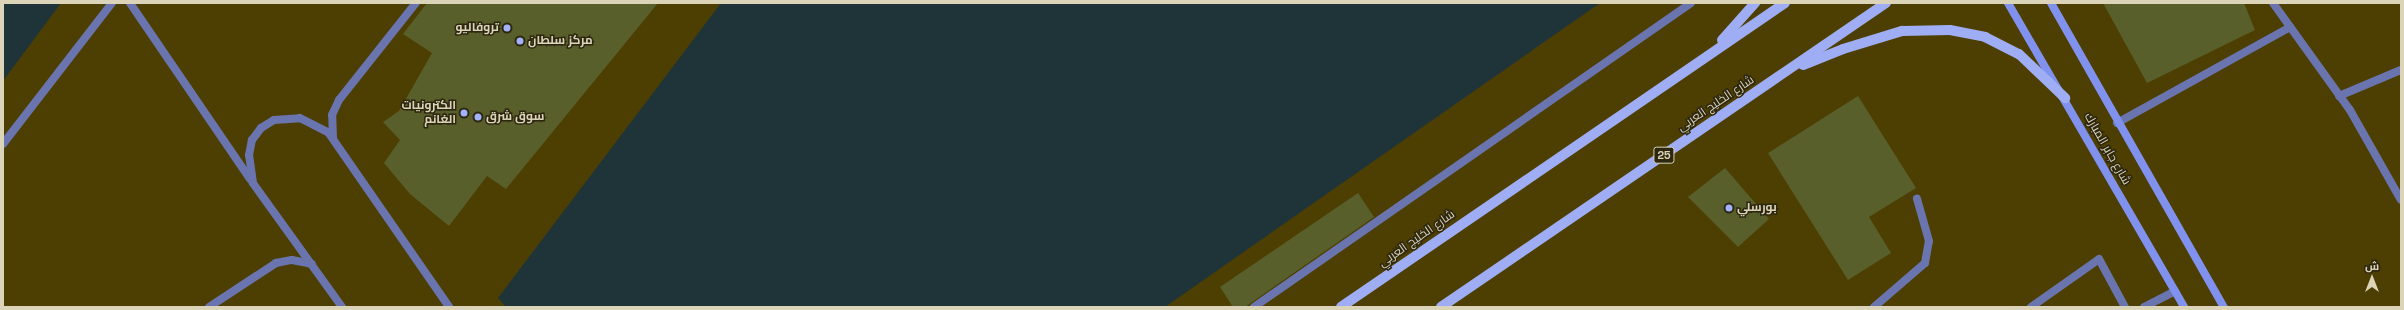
<!DOCTYPE html>
<html>
<head>
<meta charset="utf-8">
<style>
	body { margin:0 }
	#map { position:relative; width:2404px; height:310px; overflow:hidden; background:#4d3f02; font-family:"Space Grotesk",Cairo,sans-serif }
	div>[style] { position:absolute }
	.water>* { inset:0; background:#1f3439 }
	.building>* { inset:0; background:#595f2b }
	.lane>* { height:8px; margin:-4px; padding:0 4px; transform-origin:4px; border-radius:4px; background:#6a75b0 }
	.street>* { height:8px; margin:-4px; padding:0 4px; transform-origin:4px; border-radius:4px; background:#6a75b0 }
	.secondary>* { height:8px; margin:-4px; padding:0 4px; transform-origin:4px; border-radius:4px; background:#8191ee }
	.primary>* { height:10px; margin:-5px; padding:0 5px; transform-origin:5px; border-radius:5px; background:#9fadf4 }
	.dots>* { width:11px; height:11px; translate:-50% -50%; box-sizing:border-box; border:2px solid #2d2710; border-radius:50% }
	span { translate:-50% -50%; white-space:nowrap; text-align:center; line-height:1.15; -webkit-text-stroke:3px #2d2710; paint-order:stroke }
	.shield-label span { padding:1px 3px; background:#2d2710; border:1px solid; border-radius:3px; -webkit-text-stroke-width:0 }
	.shield-label { font-size:11px; color:#dbd4b9; font-weight:700 }
	.poi-label { font-size:12px; color:#dbd4b9; font-weight:700 }
	.right { translate:-100% -50%; text-align:right }
	.left { translate:0 -50%; text-align:left }
	.street-label { font-size:12px; color:#dbd4b9 }
	.frame { position:absolute; inset:0; border:4px solid #dbd4b9; pointer-events:none }
	.north { position:absolute; left:2352px; top:258px; width:40px; height:40px; -webkit-text-stroke:3px #2d2710; paint-order:stroke; rotate:0deg; font-size:11px; font-weight:700; line-height:16px; text-align:center; color:#dbd4b9 }
	.north::after { content:''; display:block; margin:auto; width:14px; height:18px; background:#dbd4b9; clip-path:polygon(50% 0,100% 100%,50% 72%,0 100%) }
</style>
</head>
<body>
<div id="map">
	<div class="water">
		<i style="clip-path:polygon(3px 3px,61px 3px,3px 81px)"></i>
		<i style="clip-path:polygon(721px 3px,1600px 3px,1165px 307px,506px 307px,498px 298px)"></i>
	</div>
	<div class="building">
		<i style="clip-path:polygon(427px 3px,658px 3px,506px 189px,487px 176px,449px 226px,410px 194px,384px 163px,400px 140px,383px 122px,399px 111px,432px 53px,403px 34px)"></i>
		<i style="clip-path:polygon(2103px 3px,2244px 3px,2255px 30px,2147px 83px)"></i>
		<i style="clip-path:polygon(1858px 96px,1916px 188px,1869px 217px,1891px 253px,1848px 280px,1768px 153px)"></i>
		<i style="clip-path:polygon(1725px 168px,1769px 219px,1738px 247px,1688px 197px)"></i>
		<i style="clip-path:polygon(1358px 193px,1374px 217px,1245px 307px,1233px 307px,1220px 287px)"></i>
	</div>
	<div class="lane">
		<i style="left:130px;top:3px;width:213px;rotate:55.7deg"></i>
		<i style="left:2273px;top:3px;width:132px;rotate:54.3deg"></i>
		<i style="left:2350px;top:110px;width:103px;rotate:60.5deg"></i>
		<i style="left:2339px;top:96px;width:67px;rotate:-22.8deg"></i>
		<i style="left:2117px;top:123px;width:198px;rotate:-29deg"></i>
		<i style="left:333px;top:138px;width:23px;rotate:-92deg"></i>
		<i style="left:332px;top:115px;width:17px;rotate:-65deg"></i>
		<i style="left:339px;top:100px;width:124px;rotate:-51.6deg"></i>
		<i style="left:3px;top:144px;width:178px;rotate:-52.3deg"></i>
		<i style="left:209px;top:307px;width:80px;rotate:-33.3deg"></i>
		<i style="left:276px;top:263px;width:16px;rotate:-11deg"></i>
		<i style="left:292px;top:260px;width:20px;rotate:11deg"></i>
		<i style="left:342px;top:307px;width:153px;rotate:-125.7deg"></i>
		<i style="left:253px;top:183px;width:28px;rotate:-98deg"></i>
		<i style="left:249px;top:155px;width:15px;rotate:-79deg"></i>
		<i style="left:252px;top:140px;width:15px;rotate:-53deg"></i>
		<i style="left:261px;top:128px;width:15px;rotate:-32deg"></i>
		<i style="left:274px;top:120px;width:26px;rotate:-4deg"></i>
		<i style="left:300px;top:118px;width:31px;rotate:27deg"></i>
		<i style="left:328px;top:132px;width:213px;rotate:55.3deg"></i>
		<i style="left:1254px;top:307px;width:532px;rotate:-34.82deg"></i>
		<i style="left:1874px;top:307px;width:67px;rotate:-40.8deg"></i>
		<i style="left:1925px;top:263px;width:22px;rotate:-80deg"></i>
		<i style="left:1929px;top:241px;width:44px;rotate:-105.9deg"></i>
	</div>
	<div class="street">
		<i style="left:2031px;top:307px;width:83px;rotate:-35.2deg"></i>
		<i style="left:2099px;top:259px;width:55px;rotate:61.6deg"></i>
		<i style="left:2144px;top:307px;width:35px;rotate:-27deg"></i>
	</div>
	<div class="secondary">
		<i style="left:2008px;top:3px;width:351px;rotate:59.9deg"></i>
		<i style="left:2051px;top:3px;width:350px;rotate:60.4deg"></i>
	</div>
	<div class="primary">
		<i style="left:1722px;top:40px;width:50px;rotate:-48.3deg"></i>
		<i style="left:1803px;top:65px;width:43px;rotate:-21.8deg"></i>
		<i style="left:1843px;top:49px;width:62px;rotate:-17deg"></i>
		<i style="left:1902px;top:31px;width:48px;rotate:-1.2deg"></i>
		<i style="left:1950px;top:30px;width:36px;rotate:11deg"></i>
		<i style="left:1985px;top:37px;width:38px;rotate:27deg"></i>
		<i style="left:2019px;top:54px;width:64px;rotate:43.7deg"></i>
		<i style="left:1341px;top:307px;width:538px;rotate:-34.4deg"></i>
		<i style="left:1441px;top:307px;width:539px;rotate:-34.34deg"></i>
	</div>
	<div class="dots">
		<i style="left:507px;top:28px;background:#a3b2fd"></i>
		<i style="left:520px;top:41px;background:#a3b2fd"></i>
		<i style="left:464px;top:113px;background:#a3b2fd"></i>
		<i style="left:478px;top:117px;background:#a3b2fd"></i>
		<i style="left:1729px;top:208px;background:#a3b2fd"></i>
	</div>
	<div class="shield-label">
		<span style="left:1664px;top:155px">25</span>
	</div>
	<div class="poi-label">
		<span class="right" style="left:499px;top:28px">تروفاليو</span>
		<span class="left" style="left:528px;top:41px">مركز سلطان</span>
		<span class="right" style="left:456px;top:113px">الكترونيات<br>الغانم</span>
		<span class="left" style="left:486px;top:117px">سوق شرق</span>
		<span class="left" style="left:1737px;top:208px">بورسلي</span>
	</div>
	<div class="street-label">
		<span style="left:1716px;top:104px;rotate:-34deg">شارع الخليج العربي</span>
		<span style="left:2107px;top:149px;rotate:60deg">شارع جابر المبارك</span>
		<span style="left:1417px;top:239px;rotate:-35deg">شارع الخليج العربي</span>
	</div>
	<div class="frame"></div>
	<div class="north">ش</div>
</div>
</body>
</html>
